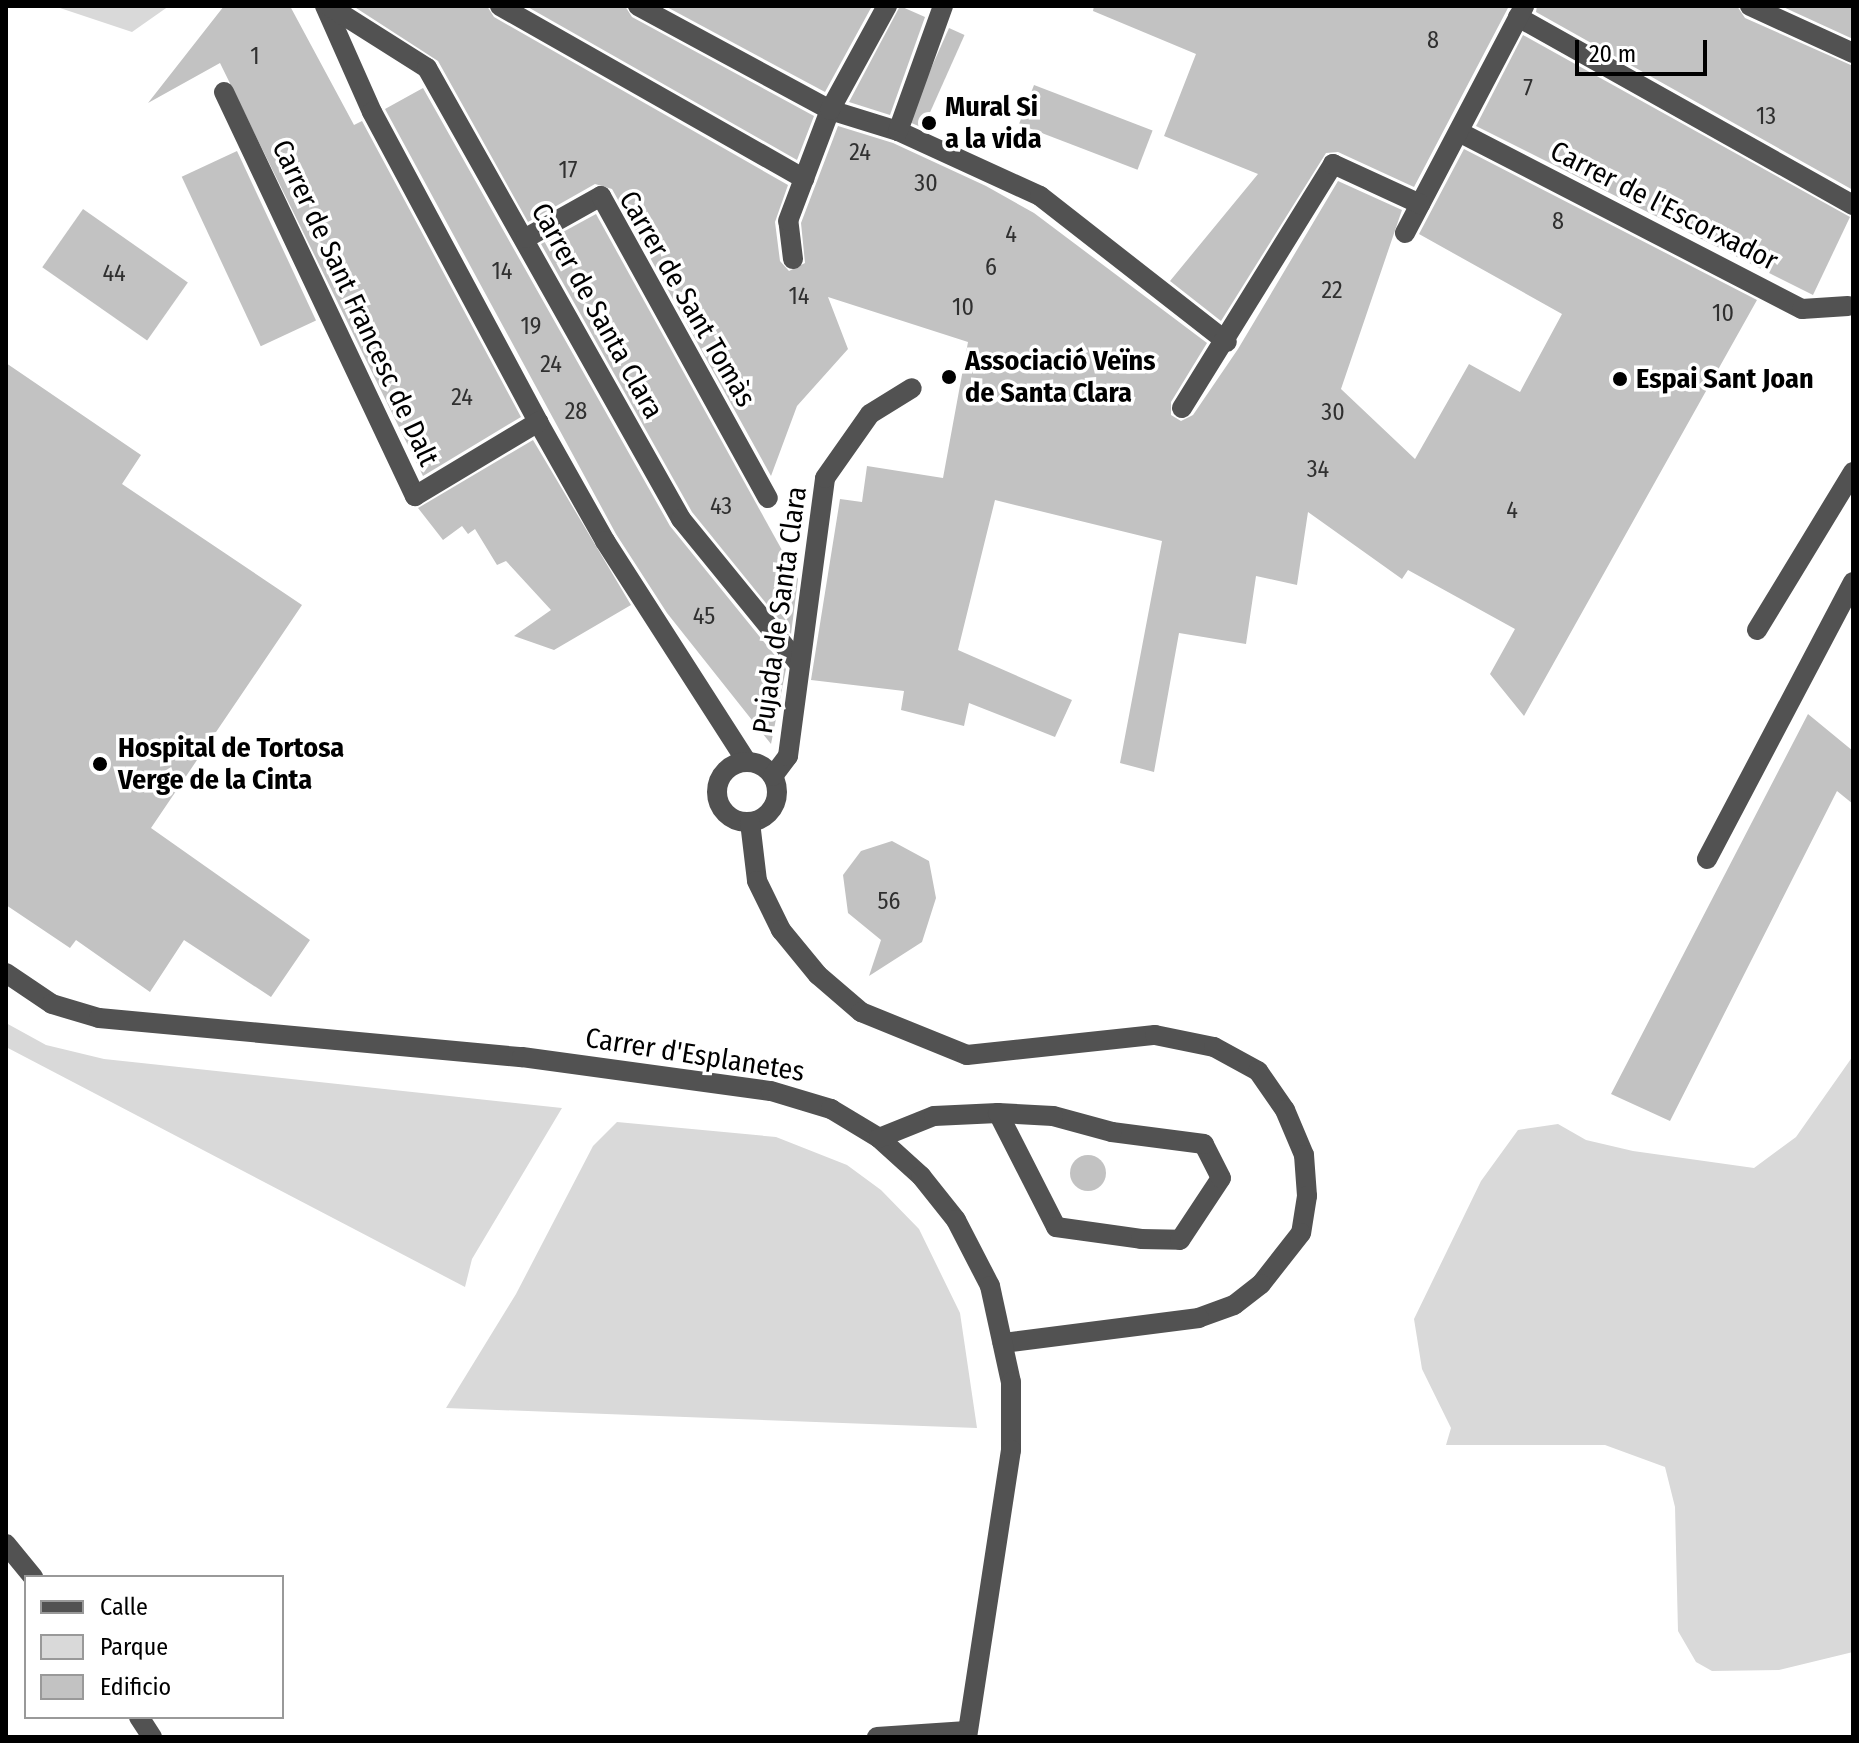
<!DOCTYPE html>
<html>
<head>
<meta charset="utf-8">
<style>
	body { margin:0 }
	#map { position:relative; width:1859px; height:1743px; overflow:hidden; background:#fff; font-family:"Fira Sans Condensed",sans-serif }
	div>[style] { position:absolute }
	.green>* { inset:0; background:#d9d9d9 }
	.building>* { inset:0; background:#c2c2c2; transform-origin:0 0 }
	.round { border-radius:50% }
	.minor>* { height:20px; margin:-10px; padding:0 10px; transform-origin:10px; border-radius:10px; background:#525252 }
	.minor>.ring { margin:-10px; padding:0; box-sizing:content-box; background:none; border:20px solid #525252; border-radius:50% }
	.dots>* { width:22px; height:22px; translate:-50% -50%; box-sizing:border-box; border:4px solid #fff; border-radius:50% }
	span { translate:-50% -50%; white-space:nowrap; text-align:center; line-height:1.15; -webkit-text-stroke:7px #fff; paint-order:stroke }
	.number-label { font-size:24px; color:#303030 }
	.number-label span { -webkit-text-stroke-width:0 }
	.poi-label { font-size:28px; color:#000; font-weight:700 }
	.left { translate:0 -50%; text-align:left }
	.street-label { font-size:28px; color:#000 }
	.frame { position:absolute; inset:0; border:8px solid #000; pointer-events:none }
	.legend { position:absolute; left:24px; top:1575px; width:260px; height:144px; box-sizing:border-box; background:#fff; border:2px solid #999; margin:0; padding:10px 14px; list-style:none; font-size:24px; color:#000 }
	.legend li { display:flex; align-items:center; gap:16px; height:40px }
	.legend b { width:40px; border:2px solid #999 }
	.scale { position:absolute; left:1575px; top:40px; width:132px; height:36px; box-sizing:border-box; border:4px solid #000; border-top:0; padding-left:10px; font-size:24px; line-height:28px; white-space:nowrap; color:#000; -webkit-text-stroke:6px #fff; paint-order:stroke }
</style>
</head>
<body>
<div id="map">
	<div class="green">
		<i style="clip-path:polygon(54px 6px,169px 6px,132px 32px)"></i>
		<i style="clip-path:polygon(6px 1023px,46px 1045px,104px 1059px,562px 1108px,472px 1259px,465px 1287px,6px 1047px)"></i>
		<i style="clip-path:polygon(1853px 1056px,1853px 1652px,1779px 1670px,1712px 1671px,1696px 1662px,1678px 1631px,1675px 1507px,1665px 1467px,1605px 1445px,1446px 1445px,1451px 1428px,1422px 1369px,1414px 1319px,1481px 1181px,1518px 1130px,1558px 1124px,1586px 1140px,1633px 1151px,1754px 1168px,1796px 1137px)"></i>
		<i style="clip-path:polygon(617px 1122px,776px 1137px,847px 1165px,881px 1190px,919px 1229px,960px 1313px,977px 1428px,446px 1408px,516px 1294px,593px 1146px)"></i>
	</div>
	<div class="building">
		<i style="clip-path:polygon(224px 6px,290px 6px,354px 125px,362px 121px,521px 417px,423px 476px,220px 63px,148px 103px)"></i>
		<i style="clip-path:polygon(353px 6px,487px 6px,494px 17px,788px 185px,775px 222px,780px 261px,789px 271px,805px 263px,801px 223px,838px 126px,893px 143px,986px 186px,1034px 213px,1207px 343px,1171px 402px,1171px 415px,1181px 421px,1193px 415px,1238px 349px,1338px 181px,1402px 210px,1341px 389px,1415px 459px,1469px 364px,1520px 392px,1562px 314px,1419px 234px,1464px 149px,1757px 300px,1524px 716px,1490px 674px,1515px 629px,1408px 570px,1402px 579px,1308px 512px,1297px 585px,1256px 576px,1246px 644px,1179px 633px,1154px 772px,1120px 763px,1162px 541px,995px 500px,958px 650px,1072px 700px,1055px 737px,969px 703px,964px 726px,901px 710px,904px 691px,811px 680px,840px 499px,862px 502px,867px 466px,943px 478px,968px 342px,828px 297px,848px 349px,797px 406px,771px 476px,612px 189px,595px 184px,528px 222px,438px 61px)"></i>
		<i style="clip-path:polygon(526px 6px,625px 6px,632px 17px,814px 116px,797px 160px)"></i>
		<i style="clip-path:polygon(665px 6px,872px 6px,825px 92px)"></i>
		<i style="clip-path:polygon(900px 6px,925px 17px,890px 115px,849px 102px)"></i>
		<i style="clip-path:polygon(1094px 6px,1509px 6px,1414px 187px,1338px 152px,1326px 153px,1221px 321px,1170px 281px,1258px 174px,1164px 136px,1196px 54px,1093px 11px)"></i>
		<i style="clip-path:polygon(1537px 6px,1737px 6px,1745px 18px,1853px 66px,1853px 190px,1536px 12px)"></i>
		<i style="clip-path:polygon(1781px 6px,1853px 6px,1853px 39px)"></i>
		<i style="left:949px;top:28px;width:17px;height:102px;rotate:24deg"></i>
		<i style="clip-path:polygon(1523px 35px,1850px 217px,1813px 295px,1476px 126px)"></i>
		<i style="left:1034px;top:85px;width:127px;height:42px;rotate:21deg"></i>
		<i style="clip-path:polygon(423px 88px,670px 526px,786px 669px,771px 744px,667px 613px,616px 534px,385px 109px)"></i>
		<i style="left:237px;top:151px;width:187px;height:61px;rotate:65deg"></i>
		<i style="left:83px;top:209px;width:128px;height:71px;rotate:35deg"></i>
		<i style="clip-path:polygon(596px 214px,798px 579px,791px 634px,692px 512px,541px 244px)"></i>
		<i style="clip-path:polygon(6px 363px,141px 455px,122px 484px,302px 605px,151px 828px,310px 940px,271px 997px,184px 940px,150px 992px,76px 940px,70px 948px,6px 905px)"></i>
		<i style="clip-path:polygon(533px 440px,631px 605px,554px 650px,514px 636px,551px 610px,506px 561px,497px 565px,475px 529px,468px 534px,462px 526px,443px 540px,418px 508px)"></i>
		<i style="clip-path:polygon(1808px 714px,1853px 751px,1853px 804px,1837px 791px,1670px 1121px,1611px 1094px)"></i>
		<i style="clip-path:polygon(892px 841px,929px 861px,936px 898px,922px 942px,869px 976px,881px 940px,848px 913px,843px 875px,861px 851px)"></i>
		<i class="round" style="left:1070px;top:1155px;width:36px;height:36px"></i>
	</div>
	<div class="minor">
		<i style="left:325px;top:6px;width:116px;rotate:66.1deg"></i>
		<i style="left:372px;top:112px;width:352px;rotate:61.8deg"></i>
		<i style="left:538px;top:422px;width:137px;rotate:60.6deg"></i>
		<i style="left:605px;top:541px;width:261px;rotate:57.3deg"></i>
		<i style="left:329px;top:6px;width:116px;rotate:32.3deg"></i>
		<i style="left:427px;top:68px;width:518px;rotate:60.61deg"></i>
		<i style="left:681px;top:519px;width:188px;rotate:50.8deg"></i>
		<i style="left:500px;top:6px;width:350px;rotate:29.6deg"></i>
		<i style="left:638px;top:6px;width:218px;rotate:28.4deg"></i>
		<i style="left:830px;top:110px;width:71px;rotate:17.2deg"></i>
		<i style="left:898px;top:131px;width:156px;rotate:24.6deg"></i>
		<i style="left:1040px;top:196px;width:237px;rotate:38deg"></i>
		<i style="left:1750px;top:6px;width:113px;rotate:24.5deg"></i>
		<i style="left:1518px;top:17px;width:384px;rotate:29.3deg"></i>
		<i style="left:224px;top:92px;width:447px;rotate:64.7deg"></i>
		<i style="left:415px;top:496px;width:144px;rotate:-31deg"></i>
		<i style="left:898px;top:131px;width:133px;rotate:-70.2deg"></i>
		<i style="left:1459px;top:132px;width:386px;rotate:27.3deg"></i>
		<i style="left:1802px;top:309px;width:46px;rotate:-3.7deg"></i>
		<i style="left:1405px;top:233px;width:256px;rotate:-62.3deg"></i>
		<i style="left:526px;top:238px;width:86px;rotate:-29.2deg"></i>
		<i style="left:601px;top:196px;width:345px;rotate:61.1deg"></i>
		<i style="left:793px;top:259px;width:38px;rotate:-97deg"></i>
		<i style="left:788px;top:221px;width:119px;rotate:-69.3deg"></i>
		<i style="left:830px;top:110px;width:119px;rotate:-61.3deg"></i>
		<i style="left:1182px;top:408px;width:287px;rotate:-58.2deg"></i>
		<i style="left:1333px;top:164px;width:96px;rotate:24.7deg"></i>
		<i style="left:1757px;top:630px;width:185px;rotate:-58.7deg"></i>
		<i class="ring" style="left:717px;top:762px;width:40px;height:40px"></i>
		<i style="left:773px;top:776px;width:25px;rotate:-53deg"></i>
		<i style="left:788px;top:756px;width:280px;rotate:-82.4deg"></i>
		<i style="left:825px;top:478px;width:78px;rotate:-54.9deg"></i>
		<i style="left:870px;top:414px;width:49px;rotate:-31.8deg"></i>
		<i style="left:750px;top:822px;width:59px;rotate:83.2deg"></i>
		<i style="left:757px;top:881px;width:55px;rotate:63.9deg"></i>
		<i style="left:781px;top:930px;width:58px;rotate:50.6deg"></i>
		<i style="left:818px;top:975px;width:57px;rotate:40.7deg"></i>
		<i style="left:861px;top:1012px;width:114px;rotate:22.1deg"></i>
		<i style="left:967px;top:1055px;width:189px;rotate:-6.1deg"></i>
		<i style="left:1155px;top:1035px;width:60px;rotate:11.5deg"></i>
		<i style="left:1214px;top:1047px;width:50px;rotate:28.6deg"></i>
		<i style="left:1258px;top:1071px;width:47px;rotate:55.3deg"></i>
		<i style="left:1285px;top:1110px;width:49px;rotate:67.1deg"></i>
		<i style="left:1304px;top:1155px;width:41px;rotate:85.8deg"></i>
		<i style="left:1307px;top:1196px;width:37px;rotate:99deg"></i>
		<i style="left:1301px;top:1233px;width:65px;rotate:128.1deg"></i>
		<i style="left:1261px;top:1284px;width:34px;rotate:142deg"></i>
		<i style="left:1234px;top:1305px;width:37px;rotate:160deg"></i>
		<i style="left:1199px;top:1318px;width:198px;rotate:172.7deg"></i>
		<i style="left:1707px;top:859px;width:313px;rotate:-62.2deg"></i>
		<i style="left:6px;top:973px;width:55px;rotate:34deg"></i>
		<i style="left:52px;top:1004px;width:49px;rotate:16.6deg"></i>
		<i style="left:99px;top:1018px;width:425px;rotate:5.3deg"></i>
		<i style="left:522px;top:1057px;width:251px;rotate:7.8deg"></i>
		<i style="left:771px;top:1091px;width:63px;rotate:16.7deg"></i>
		<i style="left:831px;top:1109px;width:56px;rotate:31.1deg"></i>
		<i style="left:879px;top:1138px;width:57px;rotate:42.1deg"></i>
		<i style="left:921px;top:1176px;width:56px;rotate:51.5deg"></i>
		<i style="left:956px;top:1220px;width:74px;rotate:62.7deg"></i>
		<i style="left:990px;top:1286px;width:98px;rotate:77.7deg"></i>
		<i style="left:1011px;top:1382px;width:68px;rotate:90deg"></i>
		<i style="left:1011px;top:1450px;width:290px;rotate:98.7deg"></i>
		<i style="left:879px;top:1138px;width:59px;rotate:-21.8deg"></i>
		<i style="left:934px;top:1116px;width:64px;rotate:-2.7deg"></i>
		<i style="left:998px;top:1113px;width:128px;rotate:63deg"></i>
		<i style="left:1056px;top:1227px;width:86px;rotate:8deg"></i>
		<i style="left:1141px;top:1239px;width:39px;rotate:1deg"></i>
		<i style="left:1180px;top:1240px;width:74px;rotate:-56.5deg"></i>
		<i style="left:1221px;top:1178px;width:38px;rotate:-117deg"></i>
		<i style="left:1204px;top:1144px;width:93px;rotate:-172.6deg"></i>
		<i style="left:1112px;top:1132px;width:61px;rotate:-164.8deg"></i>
		<i style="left:1053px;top:1116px;width:55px;rotate:-176.9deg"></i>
		<i style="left:6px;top:1544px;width:43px;rotate:50.7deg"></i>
		<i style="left:139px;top:1717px;width:24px;rotate:57deg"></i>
		<i style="left:877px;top:1737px;width:90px;rotate:-3.8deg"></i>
	</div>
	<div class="dots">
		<i style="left:929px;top:123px;background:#000"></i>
		<i style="left:949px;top:377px;background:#000"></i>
		<i style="left:1620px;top:379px;background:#000"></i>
		<i style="left:100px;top:764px;background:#000"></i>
	</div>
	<div class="number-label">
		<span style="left:1433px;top:41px">8</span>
		<span style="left:255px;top:57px">1</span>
		<span style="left:1528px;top:89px">7</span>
		<span style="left:1766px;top:117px">13</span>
		<span style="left:860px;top:153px">24</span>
		<span style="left:568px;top:171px">17</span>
		<span style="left:926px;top:184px">30</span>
		<span style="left:1558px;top:222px">8</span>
		<span style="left:1011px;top:235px">4</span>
		<span style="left:991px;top:268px">6</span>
		<span style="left:502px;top:272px">14</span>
		<span style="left:114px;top:274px">44</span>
		<span style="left:1332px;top:291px">22</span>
		<span style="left:799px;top:297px">14</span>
		<span style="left:963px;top:308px">10</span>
		<span style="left:1723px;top:314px">10</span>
		<span style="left:531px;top:327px">19</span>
		<span style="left:551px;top:365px">24</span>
		<span style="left:462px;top:398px">24</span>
		<span style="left:576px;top:412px">28</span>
		<span style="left:1333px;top:413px">30</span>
		<span style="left:1318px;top:470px">34</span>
		<span style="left:721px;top:507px">43</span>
		<span style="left:1512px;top:511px">4</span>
		<span style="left:704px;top:617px">45</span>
		<span style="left:889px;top:902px">56</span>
	</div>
	<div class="poi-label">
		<span class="left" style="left:945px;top:123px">Mural Si<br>a la vida</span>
		<span class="left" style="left:965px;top:377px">Associació Veïns<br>de Santa Clara</span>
		<span class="left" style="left:1636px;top:379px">Espai Sant Joan</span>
		<span class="left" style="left:118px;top:764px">Hospital de Tortosa<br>Verge de la Cinta</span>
	</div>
	<div class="street-label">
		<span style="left:1664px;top:206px;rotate:27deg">Carrer de l'Escorxador</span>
		<span style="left:687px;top:299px;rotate:60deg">Carrer de Sant Tomàs</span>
		<span style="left:355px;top:303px;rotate:65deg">Carrer de Sant Francesc de Dalt</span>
		<span style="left:597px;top:311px;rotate:61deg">Carrer de Santa Clara</span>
		<span style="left:780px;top:610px;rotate:-82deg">Pujada de Santa Clara</span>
		<span style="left:695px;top:1055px;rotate:9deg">Carrer d'Esplanetes</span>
	</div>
	<div class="frame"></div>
	<ul class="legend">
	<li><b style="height:10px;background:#525252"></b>Calle</li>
	<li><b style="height:22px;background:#d9d9d9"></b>Parque</li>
	<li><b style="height:22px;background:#c2c2c2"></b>Edificio</li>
	</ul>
	<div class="scale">20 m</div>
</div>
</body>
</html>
